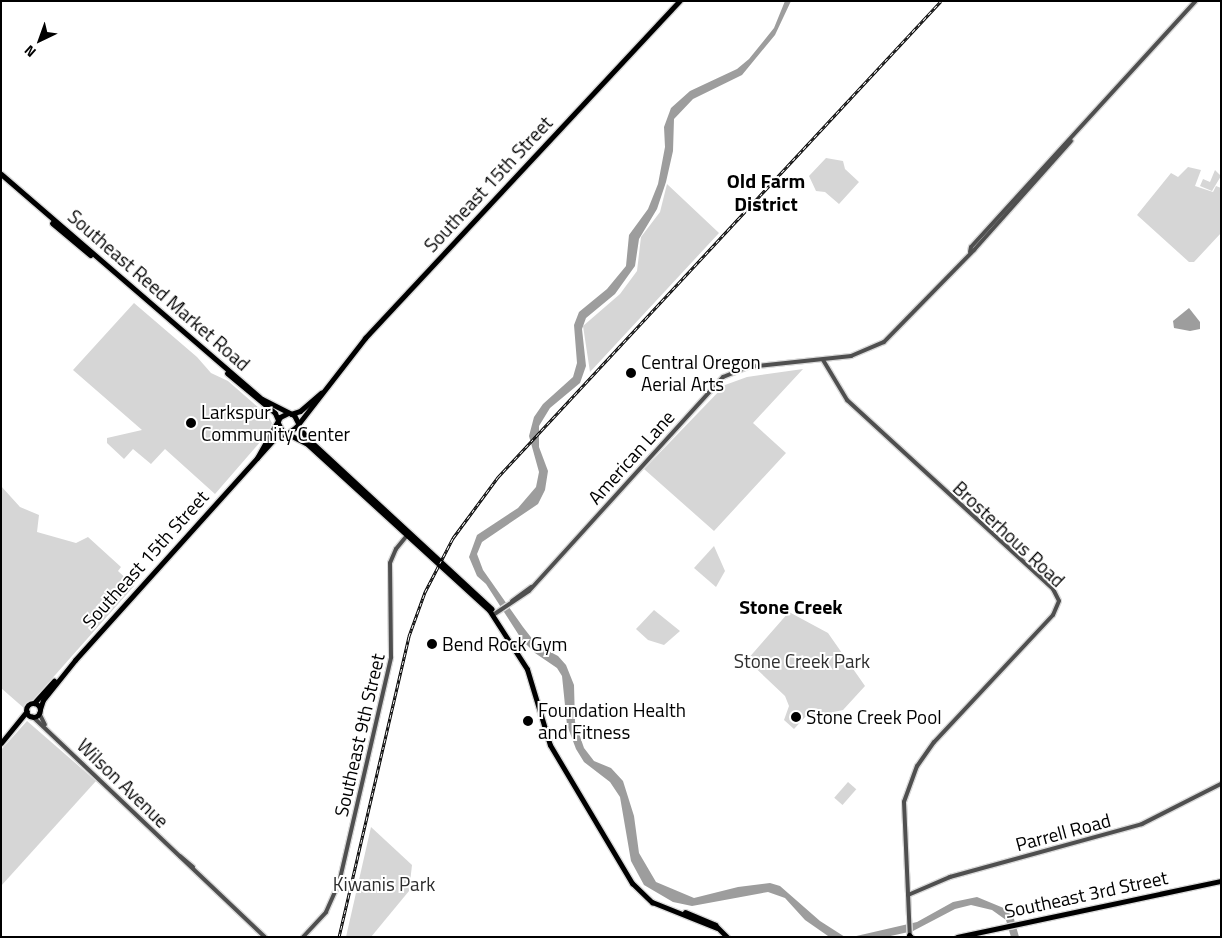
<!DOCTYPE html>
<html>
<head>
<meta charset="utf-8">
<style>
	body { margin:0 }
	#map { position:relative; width:1222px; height:938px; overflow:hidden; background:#fff; font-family:"Titillium Web",sans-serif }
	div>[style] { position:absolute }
	.green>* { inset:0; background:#d6d6d6; transform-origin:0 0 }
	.water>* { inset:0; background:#9d9d9d }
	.roads { filter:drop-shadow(1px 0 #dbdbdb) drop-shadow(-1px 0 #dbdbdb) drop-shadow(0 1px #dbdbdb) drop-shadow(0 -1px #dbdbdb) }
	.minor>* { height:4px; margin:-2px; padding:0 2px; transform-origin:2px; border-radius:2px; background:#4f4f4f }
	.major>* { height:5px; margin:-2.5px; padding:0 2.5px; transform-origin:2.5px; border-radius:2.5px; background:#000 }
	.major>.ring { margin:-2.5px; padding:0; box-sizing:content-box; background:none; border:5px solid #000; border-radius:50% }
	.rail>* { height:3px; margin-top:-1.5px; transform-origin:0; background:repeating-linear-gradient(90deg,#fff 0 4px,#000 0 8px); box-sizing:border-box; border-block:1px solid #000 }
	.dots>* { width:14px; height:14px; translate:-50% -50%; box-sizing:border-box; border:2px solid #fff; border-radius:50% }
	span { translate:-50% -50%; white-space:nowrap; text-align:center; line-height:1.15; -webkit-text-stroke:4px #fff; paint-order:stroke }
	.street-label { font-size:19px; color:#000 }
	.poi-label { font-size:19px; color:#000 }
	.left { translate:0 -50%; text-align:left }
	.park-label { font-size:19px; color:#2d2d2d }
	.neighbourhood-label { font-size:20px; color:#000; font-weight:700 }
	.frame { position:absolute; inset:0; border:2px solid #000; pointer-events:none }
	.north { position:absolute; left:15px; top:15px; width:50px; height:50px; -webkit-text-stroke:4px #fff; paint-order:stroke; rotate:222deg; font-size:14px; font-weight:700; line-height:20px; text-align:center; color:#000 }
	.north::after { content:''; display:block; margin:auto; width:18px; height:22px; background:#000; clip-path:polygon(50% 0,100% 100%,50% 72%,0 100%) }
</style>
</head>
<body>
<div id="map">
	<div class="green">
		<i style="clip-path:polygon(826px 158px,843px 161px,845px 169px,859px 182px,839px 204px,825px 192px,816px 191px,809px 176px)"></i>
		<i style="clip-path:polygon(1188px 167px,1201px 170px,1195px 186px,1213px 192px,1216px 186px,1221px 188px,1221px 233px,1194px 262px,1189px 262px,1137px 215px,1171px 173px,1178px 177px)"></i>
		<i style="clip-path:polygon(1215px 170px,1221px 176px,1212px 191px,1200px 186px,1203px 179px,1210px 182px)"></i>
		<i style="clip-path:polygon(667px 184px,719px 233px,590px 372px,583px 326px,620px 294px,637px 271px,641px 237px,660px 212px)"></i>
		<i style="clip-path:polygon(134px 303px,197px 357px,211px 373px,228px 381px,268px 416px,272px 423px,268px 433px,215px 494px,165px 449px,151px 464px,133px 449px,124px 459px,107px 443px,107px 438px,142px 430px,73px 370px)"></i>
		<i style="clip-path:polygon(803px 369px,753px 423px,786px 453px,714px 531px,644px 469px,725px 385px,747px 377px)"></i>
		<i style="clip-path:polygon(1px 486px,20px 507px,39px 515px,37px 532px,76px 543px,88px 537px,121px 567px,118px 571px,134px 586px,25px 709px,1px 688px)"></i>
		<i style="clip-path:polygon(714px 546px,725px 571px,716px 587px,694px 568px)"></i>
		<i style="clip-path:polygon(654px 610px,680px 631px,664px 645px,648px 640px,636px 629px)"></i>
		<i style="clip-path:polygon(789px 612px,828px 633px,865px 686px,843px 710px,829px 713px,815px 724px,807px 715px,794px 729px,784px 720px,789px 706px,785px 696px,747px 660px)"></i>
		<i style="clip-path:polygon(27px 721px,96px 781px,1px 886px,1px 750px)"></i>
		<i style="left:848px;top:782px;width:11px;height:21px;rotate:41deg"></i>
		<i style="clip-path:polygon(371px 827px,412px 865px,409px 891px,371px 937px,346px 937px)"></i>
	</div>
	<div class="water">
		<i style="clip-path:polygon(785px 1px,791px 1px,775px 35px,742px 75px,693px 99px,674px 119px,673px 151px,666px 182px,657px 209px,639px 239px,635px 266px,615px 294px,586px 318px,582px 329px,586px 366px,580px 383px,550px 408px,539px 426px,539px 447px,548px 471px,545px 490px,538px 504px,482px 542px,477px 554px,483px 570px,523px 627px,537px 645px,558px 656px,566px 665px,574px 685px,575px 722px,584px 748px,594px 761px,611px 768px,623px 781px,634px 816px,639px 853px,656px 882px,694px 898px,738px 887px,770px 883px,780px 886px,820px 921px,845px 937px,828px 936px,805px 920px,785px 898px,768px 892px,692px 906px,673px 902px,644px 885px,631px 861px,620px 797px,610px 782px,584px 762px,576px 749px,567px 725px,562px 676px,557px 668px,535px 653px,522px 640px,486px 584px,477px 576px,469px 557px,477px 535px,518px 508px,536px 487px,539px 472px,529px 436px,534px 417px,543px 404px,573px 377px,577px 363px,574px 325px,579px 312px,607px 289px,626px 266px,629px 235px,648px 209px,658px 184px,665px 147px,664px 127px,671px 108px,690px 91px,737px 69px,749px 59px,774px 28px)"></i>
		<i style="clip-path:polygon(1189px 308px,1200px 322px,1200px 329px,1190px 331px,1174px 328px,1173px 321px)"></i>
		<i style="clip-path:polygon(977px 897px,1006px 909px,1014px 919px,1019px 937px,1011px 937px,1006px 920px,992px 910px,971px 905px,955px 909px,913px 931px,886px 937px,852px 937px,917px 922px,953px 902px)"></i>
	</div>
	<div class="roads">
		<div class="minor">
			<i style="left:970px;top:252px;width:5px;rotate:-79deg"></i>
			<i style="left:971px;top:247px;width:333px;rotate:-47.6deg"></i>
			<i style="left:823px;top:360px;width:47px;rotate:59deg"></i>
			<i style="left:847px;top:400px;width:280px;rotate:42.5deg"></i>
			<i style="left:1053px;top:589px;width:13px;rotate:63deg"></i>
			<i style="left:1059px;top:601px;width:15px;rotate:113deg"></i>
			<i style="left:1053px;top:615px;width:174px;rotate:133.1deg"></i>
			<i style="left:934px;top:742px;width:29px;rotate:125deg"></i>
			<i style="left:917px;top:766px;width:38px;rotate:110deg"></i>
			<i style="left:904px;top:802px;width:135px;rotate:87.5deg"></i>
			<i style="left:512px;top:601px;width:24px;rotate:-36deg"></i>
			<i style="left:493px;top:615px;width:43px;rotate:-33.7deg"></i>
			<i style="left:529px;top:591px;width:289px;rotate:-47.8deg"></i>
			<i style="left:723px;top:377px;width:27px;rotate:-22deg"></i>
			<i style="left:748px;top:367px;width:104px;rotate:-6.1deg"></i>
			<i style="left:851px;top:356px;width:36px;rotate:-23deg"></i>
			<i style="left:884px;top:342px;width:129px;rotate:-45.6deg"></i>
			<i style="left:974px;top:250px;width:146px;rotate:-48.3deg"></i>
			<i style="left:39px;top:713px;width:13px;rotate:63deg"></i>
			<i style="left:32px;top:716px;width:321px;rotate:43.5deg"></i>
			<i style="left:180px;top:856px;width:17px;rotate:40deg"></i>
			<i style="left:908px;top:895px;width:46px;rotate:-23.2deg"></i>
			<i style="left:950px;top:877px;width:199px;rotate:-15.4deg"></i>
			<i style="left:1142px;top:824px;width:89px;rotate:-26.9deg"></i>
			<i style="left:303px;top:937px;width:34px;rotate:-47deg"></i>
			<i style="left:326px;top:912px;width:32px;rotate:-66deg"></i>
			<i style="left:339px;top:883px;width:232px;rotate:-77deg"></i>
			<i style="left:391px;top:657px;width:94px;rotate:-90.6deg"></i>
			<i style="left:390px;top:563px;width:15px;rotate:-67deg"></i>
			<i style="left:396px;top:549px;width:19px;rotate:-51deg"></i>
		</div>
		<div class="major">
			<i style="left:1px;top:174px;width:345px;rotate:40.8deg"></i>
			<i style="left:262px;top:399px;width:36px;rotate:27deg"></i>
			<i style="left:294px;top:415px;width:9px;rotate:63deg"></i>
			<i style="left:52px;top:223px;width:50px;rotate:40.1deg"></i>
			<i style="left:227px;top:373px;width:62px;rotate:39.8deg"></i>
			<i style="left:275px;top:413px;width:8px;rotate:67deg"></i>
			<i style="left:291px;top:414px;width:9px;rotate:-18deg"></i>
			<i style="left:300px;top:411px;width:28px;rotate:-41deg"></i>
			<i style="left:278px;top:423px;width:9px;rotate:63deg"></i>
			<i style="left:282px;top:431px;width:27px;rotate:27deg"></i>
			<i style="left:306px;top:443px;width:248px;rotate:42.4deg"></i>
			<i style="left:489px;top:610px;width:70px;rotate:57.2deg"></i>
			<i style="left:527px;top:669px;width:79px;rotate:73.2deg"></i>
			<i style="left:550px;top:745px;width:161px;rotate:59.3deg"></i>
			<i style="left:632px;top:883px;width:28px;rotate:44deg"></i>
			<i style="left:652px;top:902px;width:70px;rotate:21.8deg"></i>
			<i style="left:298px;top:425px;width:14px;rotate:56deg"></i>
			<i style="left:306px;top:437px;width:253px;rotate:42.8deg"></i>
			<i style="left:288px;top:433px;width:10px;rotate:-37deg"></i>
			<i style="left:296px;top:427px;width:113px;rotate:-52.2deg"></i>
			<i style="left:365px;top:338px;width:461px;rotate:-47deg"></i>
			<i style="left:257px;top:458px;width:47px;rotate:-60.7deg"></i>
			<i style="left:280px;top:417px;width:9px;rotate:-27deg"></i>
			<i style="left:34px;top:703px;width:30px;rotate:-48deg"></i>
			<i class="ring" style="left:26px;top:703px;width:9px;height:9px"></i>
			<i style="left:40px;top:709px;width:9px;rotate:-72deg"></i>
			<i style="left:43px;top:700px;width:51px;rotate:-51.3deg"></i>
			<i style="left:75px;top:660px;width:299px;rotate:-48deg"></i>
			<i style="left:275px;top:438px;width:12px;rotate:-24deg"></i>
			<i style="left:1px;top:743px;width:41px;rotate:-50.9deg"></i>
			<i style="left:685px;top:912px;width:33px;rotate:23deg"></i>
			<i style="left:715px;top:925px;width:17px;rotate:45deg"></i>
			<i style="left:909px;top:935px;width:3px;rotate:45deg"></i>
			<i style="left:957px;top:937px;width:270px;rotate:-12deg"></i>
		</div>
	</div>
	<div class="rail">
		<i style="left:339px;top:937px;width:309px;rotate:-76.9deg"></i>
		<i style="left:409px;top:636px;width:47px;rotate:-70deg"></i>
		<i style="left:425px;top:592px;width:61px;rotate:-62.6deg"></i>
		<i style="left:453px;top:538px;width:76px;rotate:-53.6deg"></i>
		<i style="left:498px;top:477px;width:650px;rotate:-47.06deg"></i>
	</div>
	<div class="dots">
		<i style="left:631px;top:373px;background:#000"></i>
		<i style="left:191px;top:423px;background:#000"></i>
		<i style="left:432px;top:644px;background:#000"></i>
		<i style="left:796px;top:717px;background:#000"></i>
		<i style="left:528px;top:721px;background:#000"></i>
	</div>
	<div class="street-label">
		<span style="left:488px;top:184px;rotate:-47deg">Southeast 15th Street</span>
		<span style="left:159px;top:290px;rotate:41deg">Southeast Reed Market Road</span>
		<span style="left:631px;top:457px;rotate:-48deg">American Lane</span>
		<span style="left:1009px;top:534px;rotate:43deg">Brosterhous Road</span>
		<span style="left:145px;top:559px;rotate:-48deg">Southeast 15th Street</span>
		<span style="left:359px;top:735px;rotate:-77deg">Southeast 9th Street</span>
		<span style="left:123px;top:783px;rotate:44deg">Wilson Avenue</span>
		<span style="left:1063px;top:832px;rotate:-15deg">Parrell Road</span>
		<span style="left:1086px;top:894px;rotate:-12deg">Southeast 3rd Street</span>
	</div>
	<div class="poi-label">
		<span class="left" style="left:641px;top:373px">Central Oregon<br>Aerial Arts</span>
		<span class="left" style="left:201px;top:423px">Larkspur<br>Community Center</span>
		<span class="left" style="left:442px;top:644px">Bend Rock Gym</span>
		<span class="left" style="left:538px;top:721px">Foundation Health<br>and Fitness</span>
		<span class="left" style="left:806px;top:717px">Stone Creek Pool</span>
	</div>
	<div class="park-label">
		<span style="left:802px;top:661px">Stone Creek Park</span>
		<span style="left:384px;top:884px">Kiwanis Park</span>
	</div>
	<div class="neighbourhood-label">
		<span style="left:766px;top:192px">Old Farm<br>District</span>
		<span style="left:791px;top:606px">Stone Creek</span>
	</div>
	<div class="frame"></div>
	<div class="north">N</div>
</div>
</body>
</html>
